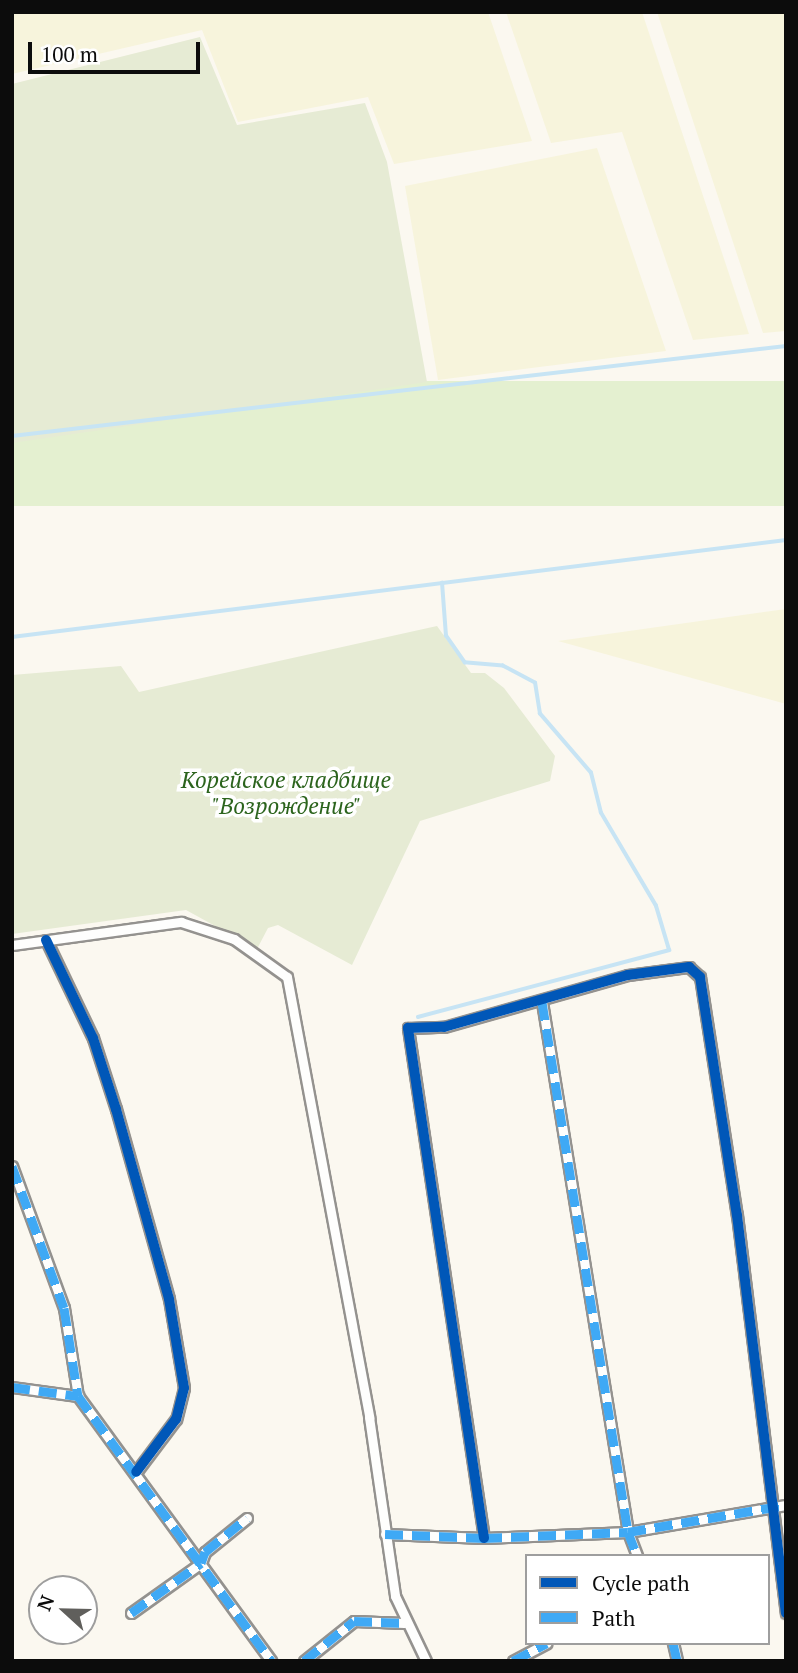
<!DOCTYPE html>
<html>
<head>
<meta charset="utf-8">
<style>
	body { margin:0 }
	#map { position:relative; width:798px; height:1673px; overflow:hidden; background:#fbf8f0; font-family:"PT Serif",serif }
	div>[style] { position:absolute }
	.farmland>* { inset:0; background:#f7f4dc }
	.green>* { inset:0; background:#e4f0d0; transform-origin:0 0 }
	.cemetery>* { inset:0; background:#e6ebd4 }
	.stream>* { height:3.5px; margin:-1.75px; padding:0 1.75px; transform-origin:1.75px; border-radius:1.75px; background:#c7e4f4 }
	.roads { filter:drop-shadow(2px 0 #94928f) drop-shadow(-2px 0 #94928f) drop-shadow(0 2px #94928f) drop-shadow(0 -2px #94928f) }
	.minor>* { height:9px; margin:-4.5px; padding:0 4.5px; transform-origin:4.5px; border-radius:4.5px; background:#fefefd }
	.quiet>* { height:9px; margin-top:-4.5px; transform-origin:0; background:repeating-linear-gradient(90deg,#3fa9f5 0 18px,transparent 0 27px) }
	.cycleway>* { height:10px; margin:-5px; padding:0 5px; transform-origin:5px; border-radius:5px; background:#0057b8 }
	span { translate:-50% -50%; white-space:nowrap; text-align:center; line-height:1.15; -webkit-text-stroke:7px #fff; paint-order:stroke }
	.park-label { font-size:23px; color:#2c641d; font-style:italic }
	.frame { position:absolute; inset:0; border:14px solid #0c0c0c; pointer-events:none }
	.legend { position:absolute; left:525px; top:1554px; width:245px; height:91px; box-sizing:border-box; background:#fff; border:2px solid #9e9e9e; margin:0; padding:9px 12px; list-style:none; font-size:21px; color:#0c0c0c }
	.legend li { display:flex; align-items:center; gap:14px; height:35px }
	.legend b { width:35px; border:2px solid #9e9e9e }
	.north { position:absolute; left:28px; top:1575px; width:70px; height:70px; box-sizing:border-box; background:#fff; border:2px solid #9e9e9e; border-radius:50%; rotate:292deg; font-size:19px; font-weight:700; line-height:28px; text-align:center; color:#0c0c0c }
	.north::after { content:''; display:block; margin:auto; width:24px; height:32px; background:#605f5c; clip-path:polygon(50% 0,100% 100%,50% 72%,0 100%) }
	.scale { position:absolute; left:28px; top:42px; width:172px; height:32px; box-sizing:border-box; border:4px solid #0c0c0c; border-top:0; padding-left:9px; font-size:21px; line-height:24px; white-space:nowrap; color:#0c0c0c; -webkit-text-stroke:5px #fff; paint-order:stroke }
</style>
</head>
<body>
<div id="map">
	<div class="farmland">
		<i style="clip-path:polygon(12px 12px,488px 12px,532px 141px,394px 164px,368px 97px,238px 122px,202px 30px,12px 74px)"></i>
		<i style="clip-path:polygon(506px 12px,642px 12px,749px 334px,693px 340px,622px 132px,551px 143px)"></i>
		<i style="clip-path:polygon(657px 12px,786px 12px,786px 331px,763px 333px)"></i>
		<i style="clip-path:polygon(597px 148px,666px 351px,438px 380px,405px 186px)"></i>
		<i style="clip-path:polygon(786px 609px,786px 704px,558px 641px)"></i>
	</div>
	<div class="green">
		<i style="left:786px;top:381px;width:125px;height:780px;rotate:90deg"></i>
	</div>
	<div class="cemetery">
		<i style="clip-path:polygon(200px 37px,237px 125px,365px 103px,387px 162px,427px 382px,12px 443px,12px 84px)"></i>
		<i style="clip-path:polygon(437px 626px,471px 673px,485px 673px,504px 688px,555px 756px,550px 781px,420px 821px,352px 965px,278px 925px,268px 928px,257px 949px,186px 910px,12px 934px,12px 675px,121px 666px,139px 692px)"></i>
	</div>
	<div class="stream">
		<i style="left:12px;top:436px;width:779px;rotate:-6.63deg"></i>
		<i style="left:12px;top:637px;width:780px;rotate:-7.14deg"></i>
		<i style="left:418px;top:1017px;width:260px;rotate:-14.9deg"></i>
		<i style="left:669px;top:950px;width:46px;rotate:-106.5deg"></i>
		<i style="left:656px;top:906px;width:108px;rotate:-120.6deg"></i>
		<i style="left:601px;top:813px;width:41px;rotate:-104deg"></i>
		<i style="left:591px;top:773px;width:78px;rotate:-130.8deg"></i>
		<i style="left:540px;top:714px;width:31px;rotate:-99deg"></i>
		<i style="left:535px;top:683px;width:36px;rotate:-152deg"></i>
		<i style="left:503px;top:666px;width:38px;rotate:-175deg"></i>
		<i style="left:465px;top:663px;width:33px;rotate:-125deg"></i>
		<i style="left:446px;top:636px;width:53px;rotate:-94.3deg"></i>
	</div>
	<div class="roads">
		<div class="minor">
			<i style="left:46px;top:940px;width:109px;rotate:64.4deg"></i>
			<i style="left:93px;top:1038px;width:75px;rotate:72.1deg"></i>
			<i style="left:116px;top:1109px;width:197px;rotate:74.4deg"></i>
			<i style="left:169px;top:1299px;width:90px;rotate:80.4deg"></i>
			<i style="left:184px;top:1388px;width:32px;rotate:104deg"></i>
			<i style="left:176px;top:1419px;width:66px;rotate:127deg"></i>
			<i style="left:12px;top:945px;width:171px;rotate:-7.8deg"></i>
			<i style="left:181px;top:922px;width:56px;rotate:17.8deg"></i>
			<i style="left:234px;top:939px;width:65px;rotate:35.6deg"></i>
			<i style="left:287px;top:977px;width:448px;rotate:79.4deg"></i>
			<i style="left:369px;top:1417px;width:181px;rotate:81.7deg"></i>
			<i style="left:395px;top:1596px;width:72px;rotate:64.5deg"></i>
			<i style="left:542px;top:1002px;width:537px;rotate:80.78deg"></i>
			<i style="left:628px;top:1532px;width:26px;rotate:69deg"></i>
			<i style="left:12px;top:1166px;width:151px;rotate:69.9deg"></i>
			<i style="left:64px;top:1308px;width:89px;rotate:81deg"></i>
			<i style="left:78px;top:1396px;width:328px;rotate:53.9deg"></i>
			<i style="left:12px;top:1387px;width:67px;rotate:7.8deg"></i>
			<i style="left:385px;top:1534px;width:99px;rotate:2.3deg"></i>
			<i style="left:484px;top:1538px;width:144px;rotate:-2.4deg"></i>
			<i style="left:628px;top:1532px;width:160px;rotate:-9.7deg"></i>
			<i style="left:484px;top:1538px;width:516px;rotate:-98.48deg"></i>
			<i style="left:408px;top:1028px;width:36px;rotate:-2deg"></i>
			<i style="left:444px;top:1027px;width:191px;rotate:-15.8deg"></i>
			<i style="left:628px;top:975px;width:62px;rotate:-7.5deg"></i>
			<i style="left:689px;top:967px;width:15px;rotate:42deg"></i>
			<i style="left:700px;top:977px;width:241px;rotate:81.2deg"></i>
			<i style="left:737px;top:1215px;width:401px;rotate:83deg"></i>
			<i style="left:131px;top:1613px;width:86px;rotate:-35.5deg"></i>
			<i style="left:201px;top:1563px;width:12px;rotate:-70deg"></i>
			<i style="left:205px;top:1552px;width:54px;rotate:-39deg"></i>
			<i style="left:673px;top:1643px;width:17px;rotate:77deg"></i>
			<i style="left:304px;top:1661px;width:64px;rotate:-38.7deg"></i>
			<i style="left:354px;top:1621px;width:50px;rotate:2.3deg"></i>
			<i style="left:513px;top:1661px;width:38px;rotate:-28deg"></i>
		</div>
	</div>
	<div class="quiet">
		<i style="left:542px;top:1002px;width:537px;rotate:80.78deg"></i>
		<i style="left:628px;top:1532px;width:26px;rotate:69deg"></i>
		<i style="left:12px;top:1166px;width:151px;rotate:69.9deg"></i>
		<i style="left:64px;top:1308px;width:89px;rotate:81deg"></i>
		<i style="left:78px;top:1396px;width:328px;rotate:53.9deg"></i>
		<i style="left:12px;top:1387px;width:67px;rotate:7.8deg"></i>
		<i style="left:385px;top:1534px;width:99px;rotate:2.3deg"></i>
		<i style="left:484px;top:1538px;width:144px;rotate:-2.4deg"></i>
		<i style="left:628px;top:1532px;width:160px;rotate:-9.7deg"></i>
		<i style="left:131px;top:1613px;width:86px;rotate:-35.5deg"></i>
		<i style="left:201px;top:1563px;width:12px;rotate:-70deg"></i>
		<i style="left:205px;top:1552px;width:54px;rotate:-39deg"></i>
		<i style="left:673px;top:1643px;width:17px;rotate:77deg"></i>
		<i style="left:304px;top:1661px;width:64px;rotate:-38.7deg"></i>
		<i style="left:354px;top:1621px;width:50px;rotate:2.3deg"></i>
		<i style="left:513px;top:1661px;width:38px;rotate:-28deg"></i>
	</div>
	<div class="cycleway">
		<i style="left:46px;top:940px;width:109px;rotate:64.4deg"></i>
		<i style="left:93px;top:1038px;width:75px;rotate:72.1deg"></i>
		<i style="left:116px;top:1109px;width:197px;rotate:74.4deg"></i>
		<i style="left:169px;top:1299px;width:90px;rotate:80.4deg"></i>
		<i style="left:184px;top:1388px;width:32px;rotate:104deg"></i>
		<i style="left:176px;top:1419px;width:66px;rotate:127deg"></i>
		<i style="left:484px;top:1538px;width:516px;rotate:-98.48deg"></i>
		<i style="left:408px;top:1028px;width:36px;rotate:-2deg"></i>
		<i style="left:444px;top:1027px;width:191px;rotate:-15.8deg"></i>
		<i style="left:628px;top:975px;width:62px;rotate:-7.5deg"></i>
		<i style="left:689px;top:967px;width:15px;rotate:42deg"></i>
		<i style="left:700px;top:977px;width:241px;rotate:81.2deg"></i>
		<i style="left:737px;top:1215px;width:401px;rotate:83deg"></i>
	</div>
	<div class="park-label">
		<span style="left:286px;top:793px">Корейское кладбище<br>"Возрождение"</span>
	</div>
	<div class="frame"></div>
	<ul class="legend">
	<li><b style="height:9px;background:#0057b8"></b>Cycle path</li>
	<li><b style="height:9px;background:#3fa9f5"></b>Path</li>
	</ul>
	<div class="north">N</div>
	<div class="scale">100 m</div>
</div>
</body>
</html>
